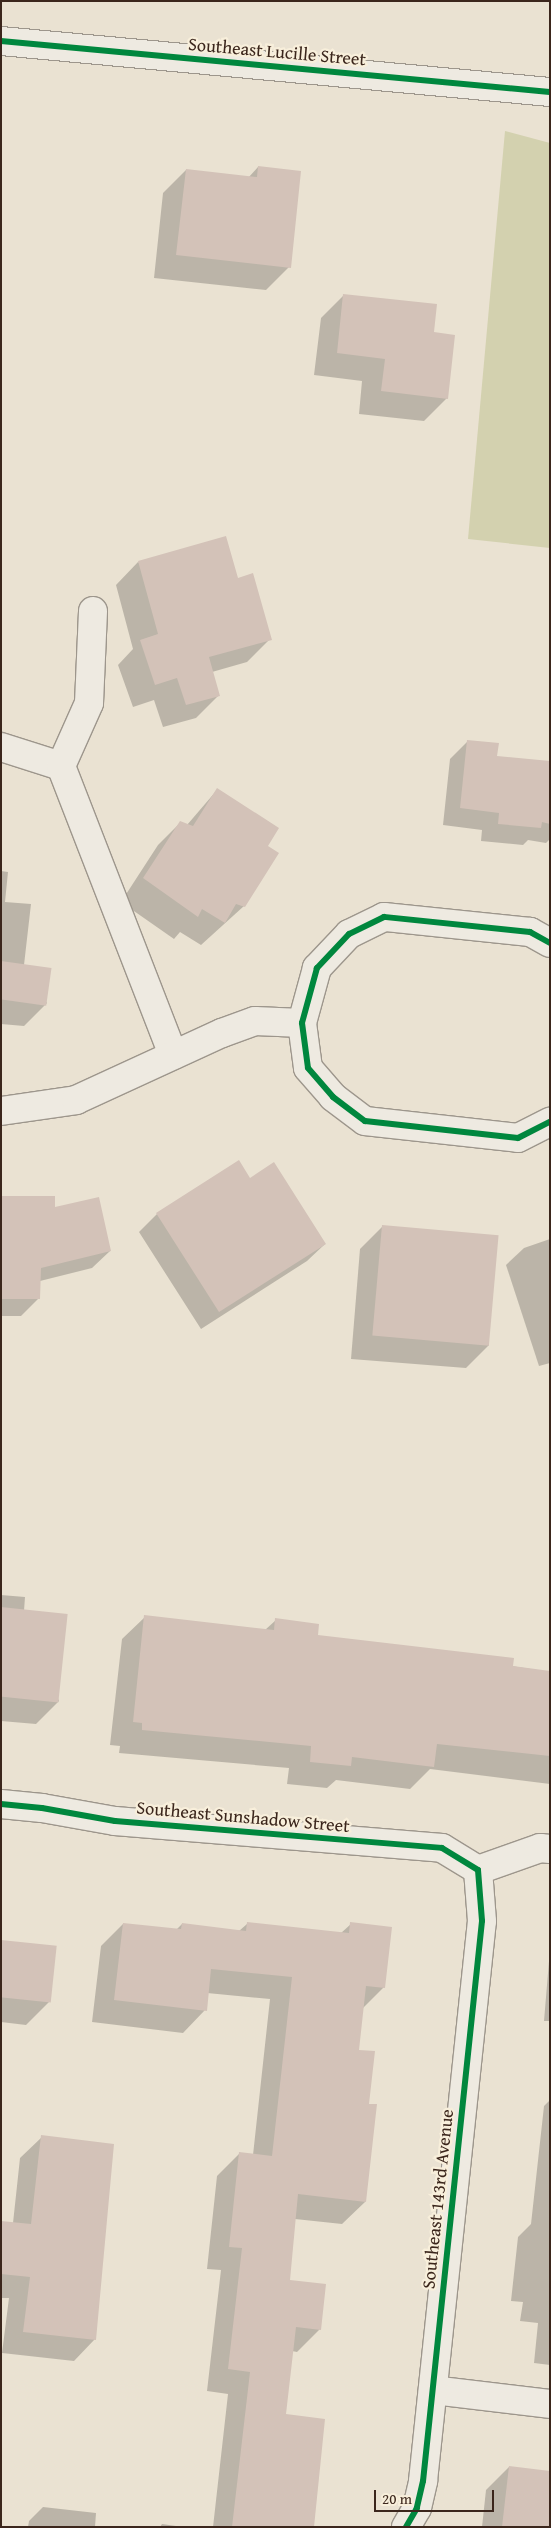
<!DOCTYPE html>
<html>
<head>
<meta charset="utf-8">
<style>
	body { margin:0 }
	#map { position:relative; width:551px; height:2528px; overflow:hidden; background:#eae2d2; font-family:"Gentium Book Plus",serif }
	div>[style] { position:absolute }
	.green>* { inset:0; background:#d3d1af }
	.shadow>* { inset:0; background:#0003 }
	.building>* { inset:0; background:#d3c2b8; transform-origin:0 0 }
	.roads { filter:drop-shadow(1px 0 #9d968c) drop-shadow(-1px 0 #9d968c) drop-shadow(0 1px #9d968c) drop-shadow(0 -1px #9d968c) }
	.minor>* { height:28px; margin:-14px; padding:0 14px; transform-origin:14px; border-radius:14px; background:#eeeae1 }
	.cycleway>* { height:6px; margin:-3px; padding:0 3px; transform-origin:3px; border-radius:3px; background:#00873e }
	span { translate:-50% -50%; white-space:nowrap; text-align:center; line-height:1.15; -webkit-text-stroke:4.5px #f8efdb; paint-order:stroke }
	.street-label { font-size:18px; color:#3b261c }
	.frame { position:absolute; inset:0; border:2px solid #3b261c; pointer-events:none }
	.scale { position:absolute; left:374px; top:2490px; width:120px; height:22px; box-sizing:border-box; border:2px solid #3b261c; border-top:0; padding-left:6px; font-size:15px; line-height:18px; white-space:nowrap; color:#3b261c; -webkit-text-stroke:4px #f8efdb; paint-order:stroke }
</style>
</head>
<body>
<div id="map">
	<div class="green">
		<i style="clip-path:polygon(505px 131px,550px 143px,550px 548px,468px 539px)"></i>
	</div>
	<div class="shadow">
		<i style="clip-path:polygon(258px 167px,289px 267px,266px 290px,154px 278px,163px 193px,186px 170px,248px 178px)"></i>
		<i style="clip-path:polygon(344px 295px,433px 333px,447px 398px,424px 421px,359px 414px,362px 381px,314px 375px,321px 318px)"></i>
		<i style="clip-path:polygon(138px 562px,270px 639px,247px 662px,212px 672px,219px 695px,196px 718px,163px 727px,154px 700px,133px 707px,118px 665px,133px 649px,116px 585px)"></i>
		<i style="clip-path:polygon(468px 741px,495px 757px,550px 762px,550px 839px,546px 843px,528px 840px,523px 845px,481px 841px,482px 830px,443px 825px,450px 759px)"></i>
		<i style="clip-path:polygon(217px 790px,267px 846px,244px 906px,201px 945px,180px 932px,174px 939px,121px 902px,158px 845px,181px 822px,187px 825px)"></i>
		<i style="clip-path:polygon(1px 871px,8px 872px,5px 902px,31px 904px,24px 965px,47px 1003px,24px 1026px,1px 1024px)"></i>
		<i style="clip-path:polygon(238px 1162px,249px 1179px,325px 1244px,307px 1261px,201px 1329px,139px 1232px,157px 1214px)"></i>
		<i style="clip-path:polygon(1px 1198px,54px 1208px,110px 1251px,92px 1268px,40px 1281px,39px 1298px,21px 1316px,1px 1316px)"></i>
		<i style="clip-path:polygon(383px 1226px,489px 1345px,466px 1368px,351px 1359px,360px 1249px)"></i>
		<i style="clip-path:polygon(550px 1239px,550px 1363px,539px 1366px,506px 1265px,524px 1248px)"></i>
		<i style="clip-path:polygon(1px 1595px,25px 1597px,24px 1611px,59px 1701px,36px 1724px,1px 1721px)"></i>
		<i style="clip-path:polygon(145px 1617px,265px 1630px,276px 1620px,317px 1636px,550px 1672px,550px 1784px,430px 1769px,410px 1789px,336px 1780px,327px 1788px,287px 1784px,289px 1768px,119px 1753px,120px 1746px,110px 1745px,122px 1639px)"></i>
		<i style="clip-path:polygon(123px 1924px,176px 1930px,182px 1924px,239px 1931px,247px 1924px,341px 1933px,351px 1924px,384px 1987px,362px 2009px,358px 2051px,367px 2105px,365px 2202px,342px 2224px,295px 2219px,289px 2281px,320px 2329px,297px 2352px,292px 2351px,284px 2416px,298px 2527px,213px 2527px,228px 2394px,207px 2391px,221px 2270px,207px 2269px,217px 2176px,240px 2153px,253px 2155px,270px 1999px,207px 1993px,205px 2010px,183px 2033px,92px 2022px,101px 1946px)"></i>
		<i style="clip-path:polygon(1px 1941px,49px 2002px,26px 2025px,1px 2022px)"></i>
		<i style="clip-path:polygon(550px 1949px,550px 2021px,544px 2021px)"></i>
		<i style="clip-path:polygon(550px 2100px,550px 2365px,534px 2363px,538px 2323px,520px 2321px,523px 2302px,511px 2301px,518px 2237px,531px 2224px,544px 2106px)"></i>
		<i style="clip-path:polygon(42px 2137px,95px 2339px,74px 2361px,2px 2353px,9px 2298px,1px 2298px,1px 2222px,13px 2223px,20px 2158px)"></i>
		<i style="clip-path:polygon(509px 2467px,550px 2527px,482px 2527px,486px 2490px)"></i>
		<i style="clip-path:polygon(43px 2507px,96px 2513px,95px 2527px,28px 2527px,29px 2521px)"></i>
		<i style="clip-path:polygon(162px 2524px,183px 2527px,160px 2527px)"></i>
	</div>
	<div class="building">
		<i style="clip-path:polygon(258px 166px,301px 171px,291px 268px,176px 255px,186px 169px,257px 177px)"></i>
		<i style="clip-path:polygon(343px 294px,437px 304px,434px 332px,455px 335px,448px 399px,381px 391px,385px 359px,337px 353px)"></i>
		<i style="clip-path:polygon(226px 536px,238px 578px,253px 573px,272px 640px,209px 657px,220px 696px,186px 705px,177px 678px,155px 685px,140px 640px,158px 634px,138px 561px)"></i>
		<i style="clip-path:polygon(467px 740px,499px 743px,497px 756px,550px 761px,550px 824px,542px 822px,541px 828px,498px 824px,499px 813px,460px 808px)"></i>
		<i style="clip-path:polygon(217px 788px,279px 828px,268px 846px,279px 853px,245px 907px,236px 904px,225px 923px,202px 909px,198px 917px,143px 878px,180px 821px,193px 826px)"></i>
		<i style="left:1px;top:961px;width:51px;height:38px;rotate:8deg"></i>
		<i style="clip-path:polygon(239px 1160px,250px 1178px,274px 1162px,326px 1244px,219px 1312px,156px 1213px)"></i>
		<i style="clip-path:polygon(1px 1196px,55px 1196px,55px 1207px,99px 1197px,111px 1251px,41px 1268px,40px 1299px,1px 1299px)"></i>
		<i style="left:382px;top:1225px;width:117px;height:111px;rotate:5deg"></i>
		<i style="left:1px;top:1607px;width:67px;height:89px;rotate:6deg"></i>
		<i style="clip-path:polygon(144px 1615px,274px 1630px,275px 1618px,319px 1624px,318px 1635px,514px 1658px,513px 1666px,550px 1671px,550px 1756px,437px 1744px,434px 1767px,352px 1757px,351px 1766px,310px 1762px,311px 1746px,142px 1730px,142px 1723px,133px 1722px)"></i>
		<i style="clip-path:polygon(247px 1922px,349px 1933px,350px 1922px,392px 1927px,385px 1988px,366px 1986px,359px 2050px,375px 2051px,369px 2104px,377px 2104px,366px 2202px,298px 2194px,290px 2280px,326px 2284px,321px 2330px,296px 2327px,286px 2414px,325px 2419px,314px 2527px,232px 2527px,250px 2372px,228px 2369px,242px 2248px,229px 2247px,239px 2152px,272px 2156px,292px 1977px,211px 1969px,207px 2011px,114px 2000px,123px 1923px,181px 1929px,182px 1923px,246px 1931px)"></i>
		<i style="left:1px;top:1940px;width:56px;height:57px;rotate:6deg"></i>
		<i style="clip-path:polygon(41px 2135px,114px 2144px,96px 2340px,23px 2332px,30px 2277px,1px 2274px,1px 2221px,31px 2224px)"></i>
		<i style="clip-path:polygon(509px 2466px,550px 2471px,550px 2527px,502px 2527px)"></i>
	</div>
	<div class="roads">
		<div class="minor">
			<i style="left:1px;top:41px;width:551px;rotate:5.31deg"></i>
			<i style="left:1px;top:747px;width:63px;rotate:17.6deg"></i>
			<i style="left:61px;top:766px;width:310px;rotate:68.8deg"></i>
			<i style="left:61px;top:766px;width:69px;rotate:-66deg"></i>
			<i style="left:89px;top:703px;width:92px;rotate:-87.5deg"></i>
			<i style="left:550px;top:943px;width:23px;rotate:-151deg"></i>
			<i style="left:530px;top:932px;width:147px;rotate:-174.1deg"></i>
			<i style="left:384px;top:917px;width:39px;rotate:154deg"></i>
			<i style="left:349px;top:934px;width:47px;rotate:133.3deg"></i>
			<i style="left:317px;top:968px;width:57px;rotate:105.3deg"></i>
			<i style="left:302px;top:1023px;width:45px;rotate:82.4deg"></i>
			<i style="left:308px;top:1068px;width:38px;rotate:49deg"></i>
			<i style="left:333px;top:1097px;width:40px;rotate:37deg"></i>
			<i style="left:365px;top:1121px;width:154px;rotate:6.3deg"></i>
			<i style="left:518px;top:1138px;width:36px;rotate:-27deg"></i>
			<i style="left:1px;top:1111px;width:76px;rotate:-8.3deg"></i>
			<i style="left:76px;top:1100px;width:161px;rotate:-24.7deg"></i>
			<i style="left:222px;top:1033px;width:35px;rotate:-20deg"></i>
			<i style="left:255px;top:1021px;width:47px;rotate:2.4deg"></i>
			<i style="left:1px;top:1804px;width:41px;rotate:5.6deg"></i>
			<i style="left:42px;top:1808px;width:74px;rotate:10.1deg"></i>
			<i style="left:115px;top:1821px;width:328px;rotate:4.7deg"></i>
			<i style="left:442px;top:1848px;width:42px;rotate:31.4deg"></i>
			<i style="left:478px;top:1870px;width:66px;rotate:-19.5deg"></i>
			<i style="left:540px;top:1848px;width:10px;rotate:6deg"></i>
			<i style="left:433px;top:2390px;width:118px;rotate:6.8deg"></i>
			<i style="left:406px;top:2527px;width:22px;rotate:-60deg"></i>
			<i style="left:417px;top:2508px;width:28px;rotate:-77deg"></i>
			<i style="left:423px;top:2481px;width:563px;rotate:-83.99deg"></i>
			<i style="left:482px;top:1921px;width:51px;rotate:-94.5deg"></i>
		</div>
	</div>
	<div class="cycleway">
		<i style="left:1px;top:41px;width:551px;rotate:5.31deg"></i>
		<i style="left:550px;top:943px;width:23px;rotate:-151deg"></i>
		<i style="left:530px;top:932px;width:147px;rotate:-174.1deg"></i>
		<i style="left:384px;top:917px;width:39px;rotate:154deg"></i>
		<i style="left:349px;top:934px;width:47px;rotate:133.3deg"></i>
		<i style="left:317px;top:968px;width:57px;rotate:105.3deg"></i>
		<i style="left:302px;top:1023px;width:45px;rotate:82.4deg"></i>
		<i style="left:308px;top:1068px;width:38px;rotate:49deg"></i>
		<i style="left:333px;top:1097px;width:40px;rotate:37deg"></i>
		<i style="left:365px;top:1121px;width:154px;rotate:6.3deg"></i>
		<i style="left:518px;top:1138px;width:36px;rotate:-27deg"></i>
		<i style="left:1px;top:1804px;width:41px;rotate:5.6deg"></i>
		<i style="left:42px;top:1808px;width:74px;rotate:10.1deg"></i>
		<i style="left:115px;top:1821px;width:328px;rotate:4.7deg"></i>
		<i style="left:442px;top:1848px;width:42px;rotate:31.4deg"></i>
		<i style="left:478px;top:1870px;width:51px;rotate:85.5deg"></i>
		<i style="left:482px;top:1921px;width:563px;rotate:96.01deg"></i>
		<i style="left:423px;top:2481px;width:28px;rotate:103deg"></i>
		<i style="left:417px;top:2508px;width:22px;rotate:120deg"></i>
	</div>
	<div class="street-label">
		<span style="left:277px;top:52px;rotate:5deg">Southeast Lucille Street</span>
		<span style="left:243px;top:1817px;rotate:5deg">Southeast Sunshadow Street</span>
		<span style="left:438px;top:2199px;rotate:-84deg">Southeast 143rd Avenue</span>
	</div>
	<div class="frame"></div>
	<div class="scale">20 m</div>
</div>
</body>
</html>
